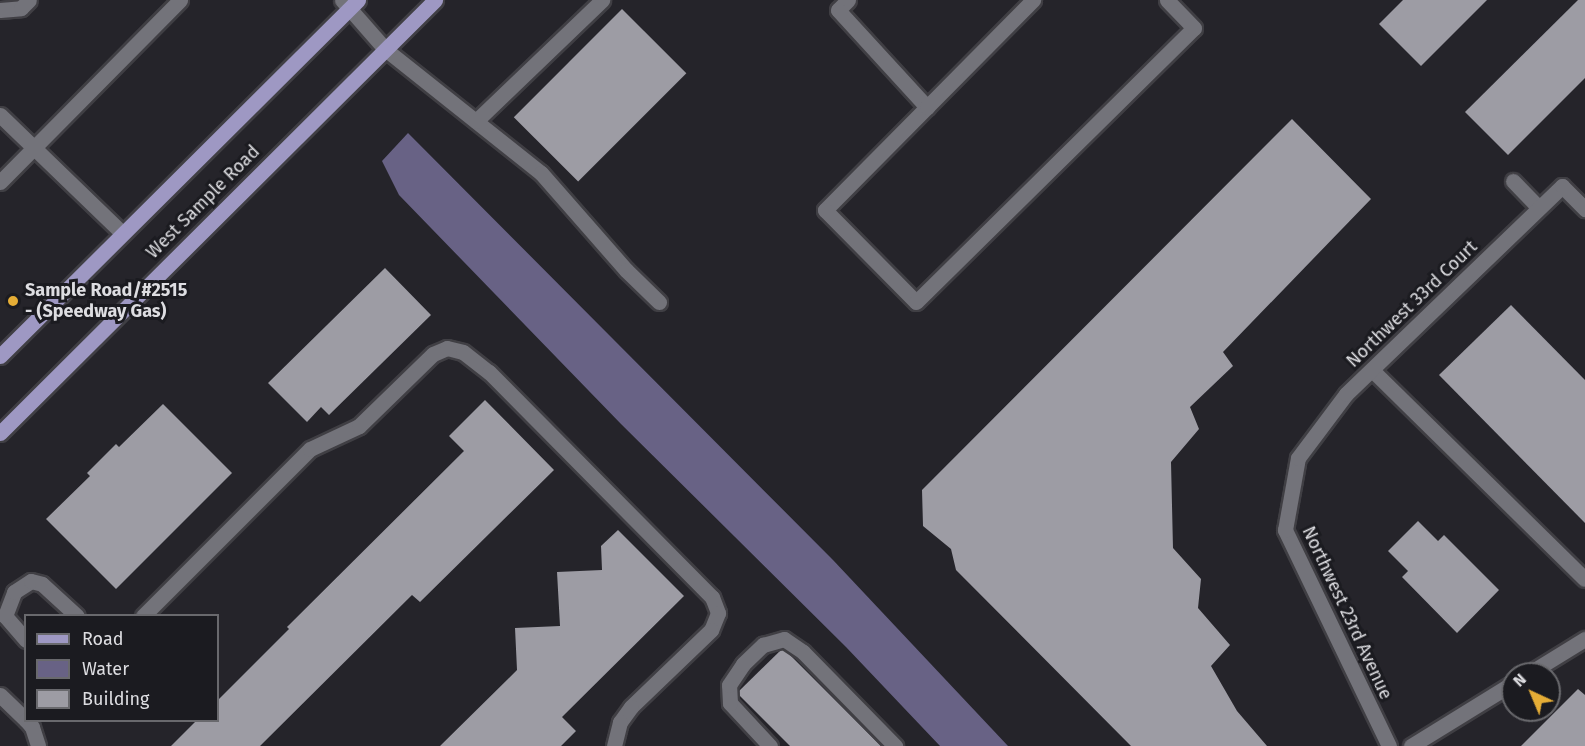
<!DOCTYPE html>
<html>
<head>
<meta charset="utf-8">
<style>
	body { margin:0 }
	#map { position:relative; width:1585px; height:746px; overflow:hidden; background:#25242a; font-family:"Fira Sans",sans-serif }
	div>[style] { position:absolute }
	.water>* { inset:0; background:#686285 }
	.building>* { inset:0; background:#9d9ca4; transform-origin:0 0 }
	.roads { filter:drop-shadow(2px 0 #403f44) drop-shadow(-2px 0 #403f44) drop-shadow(0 2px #403f44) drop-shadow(0 -2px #403f44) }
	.minor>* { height:15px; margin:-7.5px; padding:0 7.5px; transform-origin:7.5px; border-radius:7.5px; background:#73737a }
	.major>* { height:15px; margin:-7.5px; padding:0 7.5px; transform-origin:7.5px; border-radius:7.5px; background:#9e98c3 }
	.dots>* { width:16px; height:16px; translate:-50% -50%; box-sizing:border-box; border:3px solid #1b1b20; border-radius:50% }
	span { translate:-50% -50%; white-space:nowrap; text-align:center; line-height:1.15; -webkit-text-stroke:6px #1b1b20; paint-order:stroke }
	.street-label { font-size:18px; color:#dddde1 }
	.poi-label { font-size:18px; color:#dddde1; font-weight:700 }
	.left { translate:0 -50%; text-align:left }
	.legend { position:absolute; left:24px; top:614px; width:195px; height:108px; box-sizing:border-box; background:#1b1b20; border:2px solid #69696d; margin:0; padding:8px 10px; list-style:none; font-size:18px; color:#dddde1 }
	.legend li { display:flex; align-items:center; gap:12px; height:30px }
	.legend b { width:30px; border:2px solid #69696d }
	.north { position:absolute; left:1501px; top:662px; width:60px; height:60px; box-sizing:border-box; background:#1b1b20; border:2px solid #69696d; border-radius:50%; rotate:316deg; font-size:16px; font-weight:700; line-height:24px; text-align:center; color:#dddde1 }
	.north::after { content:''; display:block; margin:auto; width:21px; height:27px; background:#e5ad36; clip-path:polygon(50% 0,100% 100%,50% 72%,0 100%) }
</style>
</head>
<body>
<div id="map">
	<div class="water">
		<i style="clip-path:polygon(408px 133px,833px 560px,1008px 746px,940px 746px,846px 647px,621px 424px,399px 195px,382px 161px)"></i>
	</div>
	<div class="building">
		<i style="clip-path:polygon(1403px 0,1487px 0,1421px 66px,1379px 24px)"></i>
		<i style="clip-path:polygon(1578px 0,1585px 0,1585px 78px,1508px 155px,1465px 112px)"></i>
		<i style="left:622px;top:9px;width:91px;height:153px;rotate:45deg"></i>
		<i style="clip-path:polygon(1292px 119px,1371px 199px,1223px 352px,1233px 366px,1190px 407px,1199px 429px,1171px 462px,1173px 548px,1201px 579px,1198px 608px,1230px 645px,1211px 666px,1237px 711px,1267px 746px,1131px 746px,956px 570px,951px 549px,923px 526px,922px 490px)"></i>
		<i style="clip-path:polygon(385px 268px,431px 315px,329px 415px,321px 407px,307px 422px,268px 383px)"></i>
		<i style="clip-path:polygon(1511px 305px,1585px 380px,1585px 523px,1439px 375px)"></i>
		<i style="clip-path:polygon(485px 400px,554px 470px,420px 602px,412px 595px,260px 746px,171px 746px,197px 720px,218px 720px,218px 700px,289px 629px,287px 627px,464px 451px,449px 436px)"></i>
		<i style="clip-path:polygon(163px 404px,232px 473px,116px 589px,46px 519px,90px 476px,87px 473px,116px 444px,119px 447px)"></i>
		<i style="clip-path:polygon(1418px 521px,1438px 541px,1444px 535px,1499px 590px,1457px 633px,1402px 577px,1408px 571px,1388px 551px)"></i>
		<i style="clip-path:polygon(618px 530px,684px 596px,562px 717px,576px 731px,561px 746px,440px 746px,517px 670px,515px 628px,560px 626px,557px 572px,602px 570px,601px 546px)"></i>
		<i style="clip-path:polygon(783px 648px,881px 746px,790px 746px,737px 693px)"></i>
		<i style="clip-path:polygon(1578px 689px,1585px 695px,1585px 746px,1521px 746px)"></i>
	</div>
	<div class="roads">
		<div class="minor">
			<i style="left:342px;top:0;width:65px;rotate:48.7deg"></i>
			<i style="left:385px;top:49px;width:199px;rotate:38.5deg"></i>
			<i style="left:541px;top:173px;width:129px;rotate:48.8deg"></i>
			<i style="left:626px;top:270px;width:46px;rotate:44.1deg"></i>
			<i style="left:848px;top:0;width:14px;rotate:135deg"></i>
			<i style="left:838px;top:10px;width:132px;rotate:47.5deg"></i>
			<i style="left:927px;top:107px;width:145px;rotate:134.7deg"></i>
			<i style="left:825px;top:210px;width:129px;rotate:45.3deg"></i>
			<i style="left:916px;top:302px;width:390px;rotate:-44.6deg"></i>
			<i style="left:1194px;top:28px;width:39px;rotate:-134deg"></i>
			<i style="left:0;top:10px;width:21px;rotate:-5deg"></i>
			<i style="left:21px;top:8px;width:11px;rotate:-45deg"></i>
			<i style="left:927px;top:107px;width:151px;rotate:-45.3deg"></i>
			<i style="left:0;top:115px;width:170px;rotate:44deg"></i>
			<i style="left:476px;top:121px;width:175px;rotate:-43.8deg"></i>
			<i style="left:1513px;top:181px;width:37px;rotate:46deg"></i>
			<i style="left:0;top:182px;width:256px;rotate:-45.3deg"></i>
			<i style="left:1372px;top:370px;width:298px;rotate:44.5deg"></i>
			<i style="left:143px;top:616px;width:236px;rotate:-45deg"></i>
			<i style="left:310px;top:449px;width:54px;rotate:-25.1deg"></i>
			<i style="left:359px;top:426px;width:103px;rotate:-44.2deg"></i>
			<i style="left:433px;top:354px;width:15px;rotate:-23deg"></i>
			<i style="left:447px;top:348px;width:16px;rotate:14deg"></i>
			<i style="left:463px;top:352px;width:33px;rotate:38deg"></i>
			<i style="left:489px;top:372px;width:317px;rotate:45.3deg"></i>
			<i style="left:712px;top:597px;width:17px;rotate:69deg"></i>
			<i style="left:718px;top:613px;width:18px;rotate:112deg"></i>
			<i style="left:711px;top:630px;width:111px;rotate:136.1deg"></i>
			<i style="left:631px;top:707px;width:19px;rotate:126deg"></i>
			<i style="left:620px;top:722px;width:25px;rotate:104deg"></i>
			<i style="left:26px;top:640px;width:32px;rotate:-131deg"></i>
			<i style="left:5px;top:616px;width:26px;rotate:-69deg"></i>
			<i style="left:14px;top:592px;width:20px;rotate:-33deg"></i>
			<i style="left:31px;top:581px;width:11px;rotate:15deg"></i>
			<i style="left:42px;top:584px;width:47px;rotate:42.4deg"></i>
			<i style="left:1528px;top:674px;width:67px;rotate:-31.6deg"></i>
			<i style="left:0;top:695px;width:36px;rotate:44deg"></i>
			<i style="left:26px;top:720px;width:9px;rotate:49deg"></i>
			<i style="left:32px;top:727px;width:20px;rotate:72deg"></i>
			<i style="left:770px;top:746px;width:59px;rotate:-132.9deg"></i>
			<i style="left:730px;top:703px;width:18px;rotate:-93deg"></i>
			<i style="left:729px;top:685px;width:25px;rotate:-56deg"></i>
			<i style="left:743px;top:664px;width:28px;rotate:-44deg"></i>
			<i style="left:763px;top:645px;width:22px;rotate:-16deg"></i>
			<i style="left:784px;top:639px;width:23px;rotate:34deg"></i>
			<i style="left:803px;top:652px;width:132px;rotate:45.6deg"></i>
			<i style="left:1389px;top:746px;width:240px;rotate:-115.7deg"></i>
			<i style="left:1285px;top:530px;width:73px;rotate:-79.8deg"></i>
			<i style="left:1298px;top:458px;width:80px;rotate:-53.1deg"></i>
			<i style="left:1346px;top:394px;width:300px;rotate:-43.9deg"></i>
			<i style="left:1562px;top:186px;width:33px;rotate:45deg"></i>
			<i style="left:1411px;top:746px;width:120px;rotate:-31.7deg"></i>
		</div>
		<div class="major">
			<i style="left:0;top:356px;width:505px;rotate:-44.84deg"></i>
			<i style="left:0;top:433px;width:614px;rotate:-44.87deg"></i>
		</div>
	</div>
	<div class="dots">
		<i style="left:13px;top:301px;background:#e5ad36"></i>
	</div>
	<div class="street-label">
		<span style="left:203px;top:202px;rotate:-45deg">West Sample Road</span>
		<span style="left:1412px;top:304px;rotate:-44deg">Northwest 33rd Court</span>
		<span style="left:1347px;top:613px;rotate:65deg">Northwest 23rd Avenue</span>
	</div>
	<div class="poi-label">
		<span class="left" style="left:25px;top:301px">Sample Road/#2515<br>- (Speedway Gas)</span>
	</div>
	<ul class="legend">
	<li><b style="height:8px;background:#9e98c3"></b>Road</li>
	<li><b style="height:16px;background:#686285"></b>Water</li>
	<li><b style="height:16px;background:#9d9ca4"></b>Building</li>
	</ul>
	<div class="north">N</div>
</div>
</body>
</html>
